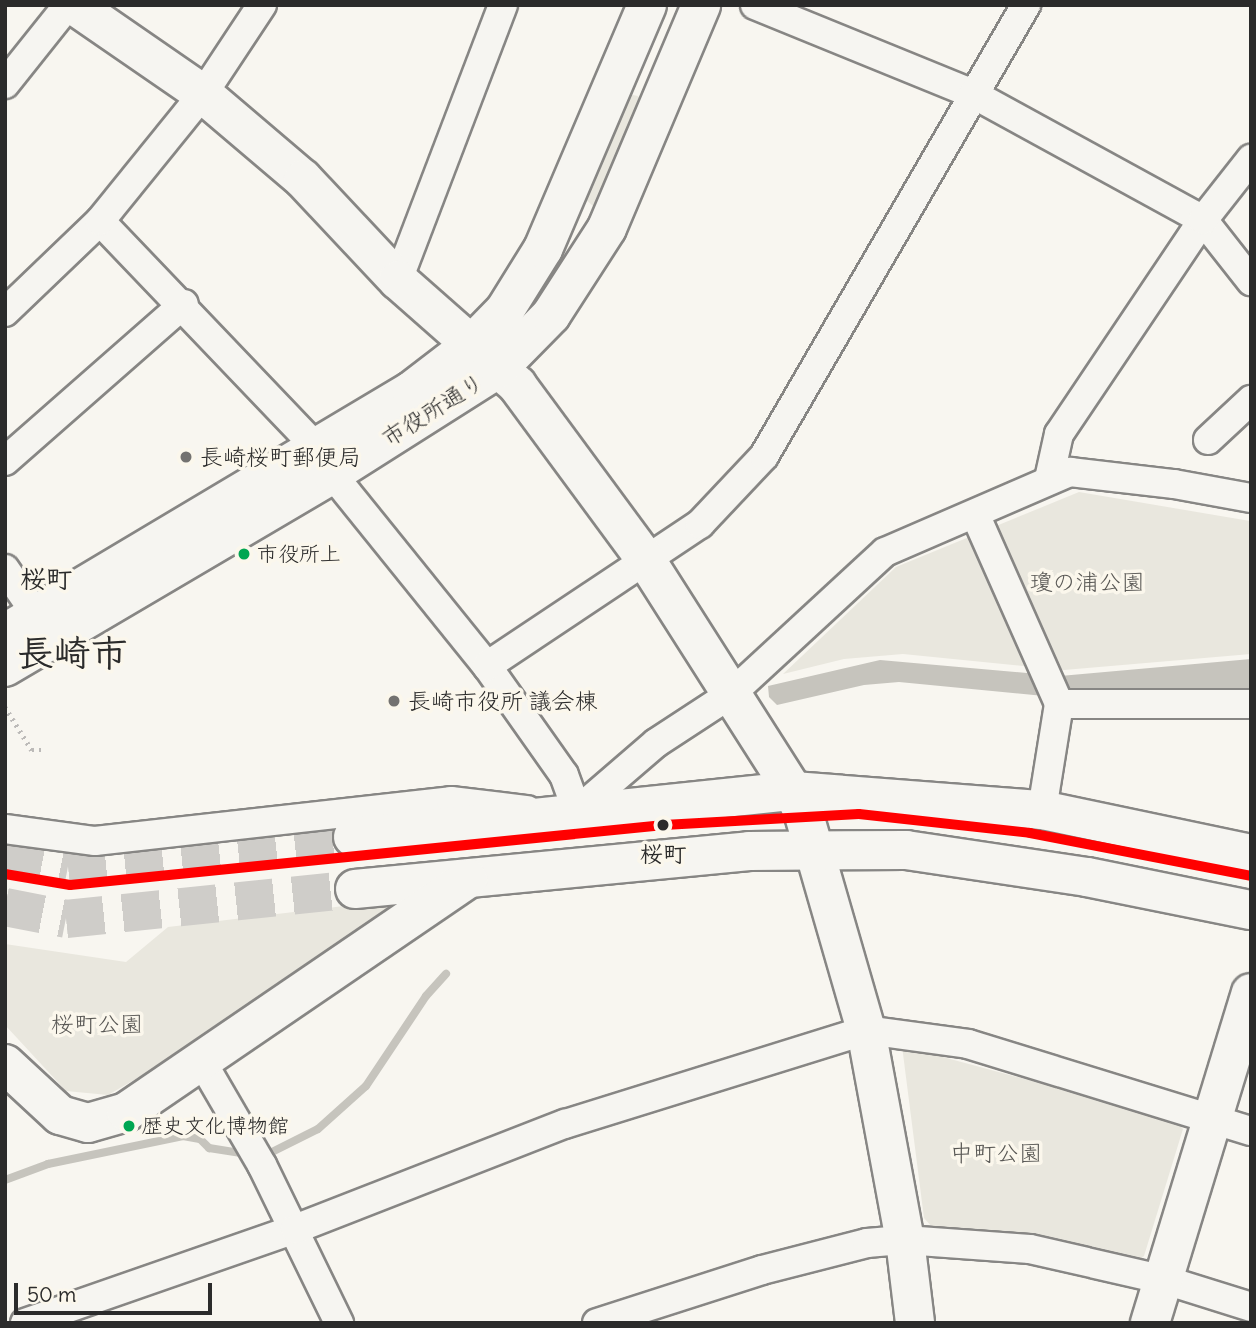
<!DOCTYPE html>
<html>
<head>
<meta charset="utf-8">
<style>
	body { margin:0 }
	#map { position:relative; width:1256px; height:1328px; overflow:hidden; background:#f8f6f0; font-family:Delius,"Klee One",sans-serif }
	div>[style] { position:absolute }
	.green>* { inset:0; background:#e9e7de }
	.water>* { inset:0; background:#c6c4bd }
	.stream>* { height:8px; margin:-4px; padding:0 4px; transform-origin:4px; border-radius:4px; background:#c6c4bd }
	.secondary-tunnel>* { height:38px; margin-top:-19px; transform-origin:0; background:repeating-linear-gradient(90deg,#cfcdc9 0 38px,transparent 0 57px) }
	.path>* { height:4.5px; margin-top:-2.25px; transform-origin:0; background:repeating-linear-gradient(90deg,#bcbab8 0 2px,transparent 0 7px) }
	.roads { filter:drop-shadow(2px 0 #878684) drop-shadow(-2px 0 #878684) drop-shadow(0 2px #878684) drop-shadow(0 -2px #878684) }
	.street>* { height:28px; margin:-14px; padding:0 14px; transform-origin:14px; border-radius:14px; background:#f6f5f1 }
	.secondary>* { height:38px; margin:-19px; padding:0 19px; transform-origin:19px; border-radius:19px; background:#f6f5f1 }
	.highway>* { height:38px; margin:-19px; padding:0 19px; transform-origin:19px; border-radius:19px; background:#f6f5f1 }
	.tram-1>* { height:10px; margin:-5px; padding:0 5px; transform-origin:5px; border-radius:5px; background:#f00 }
	.dots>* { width:19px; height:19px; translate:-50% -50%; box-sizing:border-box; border:4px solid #fbf7ec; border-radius:50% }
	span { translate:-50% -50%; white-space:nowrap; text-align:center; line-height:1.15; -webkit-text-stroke:7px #fbf7ec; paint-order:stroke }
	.bus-label { font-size:21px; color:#2b2b2b }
	.left { translate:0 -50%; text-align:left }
	.street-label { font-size:23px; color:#2b2b2b }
	.poi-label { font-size:23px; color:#2b2b2b }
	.park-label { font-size:23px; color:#585754 }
	.stop-label { font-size:23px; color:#2b2b2b; font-weight:700 }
	.quarter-label { font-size:26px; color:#2b2b2b; font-weight:700 }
	.town-label { font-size:37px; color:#2b2b2b; font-weight:700 }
	.frame { position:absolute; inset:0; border:7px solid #2b2b2b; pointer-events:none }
	.scale { position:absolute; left:14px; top:1283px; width:198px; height:32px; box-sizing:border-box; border:4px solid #2b2b2b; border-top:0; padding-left:9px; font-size:21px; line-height:24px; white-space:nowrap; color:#2b2b2b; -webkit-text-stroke:5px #fbf7ec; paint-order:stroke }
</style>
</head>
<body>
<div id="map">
	<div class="green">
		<i style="clip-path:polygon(628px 94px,638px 96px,643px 103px,602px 205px,594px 207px,583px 197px)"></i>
		<i style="clip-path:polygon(1079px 492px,1250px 521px,1251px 654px,1064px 670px,903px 654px,844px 659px,783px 674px,896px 567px)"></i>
		<i style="clip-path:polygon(461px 892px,108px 1095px,66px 1091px,5px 1025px,5px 944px,126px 962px,168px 927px)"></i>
		<i style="clip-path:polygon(902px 1046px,1174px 1119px,1183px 1129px,1144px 1256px,1134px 1265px,1031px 1236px,933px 1228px,924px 1218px)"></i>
	</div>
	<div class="water">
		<i style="clip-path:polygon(1251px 659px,1251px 692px,1044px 696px,899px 682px,864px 685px,777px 705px,769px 697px,768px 686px,880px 660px,1060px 676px)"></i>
	</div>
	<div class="stream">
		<i style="left:264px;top:1156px;width:60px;rotate:-26.6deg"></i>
		<i style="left:318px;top:1129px;width:64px;rotate:-41.9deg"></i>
		<i style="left:366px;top:1086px;width:108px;rotate:-56.3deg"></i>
		<i style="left:426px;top:996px;width:30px;rotate:-48deg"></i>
		<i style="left:5px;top:1180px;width:46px;rotate:-20.4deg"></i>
		<i style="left:48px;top:1164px;width:138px;rotate:-11.7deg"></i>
		<i style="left:183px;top:1136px;width:17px;rotate:10deg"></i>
		<i style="left:200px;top:1139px;width:13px;rotate:45deg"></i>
		<i style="left:209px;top:1148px;width:39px;rotate:9deg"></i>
	</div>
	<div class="secondary-tunnel">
		<i style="left:5px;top:855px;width:64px;rotate:10.8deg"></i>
		<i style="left:68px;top:867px;width:287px;rotate:-6deg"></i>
		<i style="left:5px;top:907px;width:62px;rotate:11.1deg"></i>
		<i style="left:66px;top:919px;width:291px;rotate:-5.9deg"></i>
	</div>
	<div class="path">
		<i style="left:5px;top:707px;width:51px;rotate:57.9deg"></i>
		<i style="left:32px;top:750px;width:9px"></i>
	</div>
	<div class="roads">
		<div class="street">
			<i style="left:755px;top:5px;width:235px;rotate:22.2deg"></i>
			<i style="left:973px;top:94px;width:262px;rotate:28.7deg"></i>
			<i style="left:1203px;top:220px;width:78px;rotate:51.8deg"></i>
			<i style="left:5px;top:84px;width:101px;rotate:-51.4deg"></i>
			<i style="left:100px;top:221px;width:311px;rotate:46.3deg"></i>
			<i style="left:398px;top:280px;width:294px;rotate:-69.1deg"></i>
			<i style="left:5px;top:312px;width:132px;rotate:-43.8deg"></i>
			<i style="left:100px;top:221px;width:164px;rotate:-51deg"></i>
			<i style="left:203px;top:94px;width:107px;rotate:-56.5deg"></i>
			<i style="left:1208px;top:440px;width:59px;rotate:-42.9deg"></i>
			<i style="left:5px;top:461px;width:238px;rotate:-41.3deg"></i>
			<i style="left:332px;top:474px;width:247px;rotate:51.1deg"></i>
			<i style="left:487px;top:666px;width:133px;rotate:54.8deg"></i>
			<i style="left:564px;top:775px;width:38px;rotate:70deg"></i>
			<i style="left:577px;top:811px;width:104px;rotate:-40.7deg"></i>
			<i style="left:656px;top:743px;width:90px;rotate:-33.2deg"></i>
			<i style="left:731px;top:694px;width:209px;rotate:-42.7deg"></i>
			<i style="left:885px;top:552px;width:202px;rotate:-23.4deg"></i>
			<i style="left:1070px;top:472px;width:105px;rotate:6.6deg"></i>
			<i style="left:1174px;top:484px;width:78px;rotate:10.3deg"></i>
			<i style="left:1049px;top:479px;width:46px;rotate:-77.5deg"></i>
			<i style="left:1059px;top:434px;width:258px;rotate:-56.1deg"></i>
			<i style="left:1203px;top:220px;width:78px;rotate:-51.8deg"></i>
			<i style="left:975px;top:514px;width:208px;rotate:66.1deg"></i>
			<i style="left:1059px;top:704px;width:107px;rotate:99.1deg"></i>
			<i style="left:5px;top:569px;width:55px;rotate:55.4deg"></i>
			<i style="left:487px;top:666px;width:256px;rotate:-33.7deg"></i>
			<i style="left:700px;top:524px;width:93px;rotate:-46.7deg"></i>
			<i style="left:764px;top:456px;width:522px;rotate:-59.85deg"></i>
			<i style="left:1059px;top:704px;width:192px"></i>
			<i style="left:5px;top:829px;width:91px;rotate:7.6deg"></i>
			<i style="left:95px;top:841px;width:358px;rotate:-6.4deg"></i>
			<i style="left:451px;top:801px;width:77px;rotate:6.8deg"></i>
			<i style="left:202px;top:1062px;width:119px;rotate:59.8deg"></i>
			<i style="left:262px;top:1165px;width:176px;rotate:64deg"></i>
			<i style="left:25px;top:1323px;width:286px;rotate:-19.2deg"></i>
			<i style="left:295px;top:1229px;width:290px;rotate:-21.3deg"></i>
			<i style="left:565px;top:1124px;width:315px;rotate:-17.3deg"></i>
			<i style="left:866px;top:1030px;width:103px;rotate:7.8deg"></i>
			<i style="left:968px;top:1044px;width:296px;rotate:17.1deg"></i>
			<i style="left:597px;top:1323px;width:173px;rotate:-17.8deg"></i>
			<i style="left:762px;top:1270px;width:108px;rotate:-14.4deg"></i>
			<i style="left:867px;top:1243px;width:38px;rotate:-5deg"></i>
			<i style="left:905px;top:1240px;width:125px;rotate:4.1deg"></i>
			<i style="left:1030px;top:1249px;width:139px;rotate:12.9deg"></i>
			<i style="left:1165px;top:1280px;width:90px;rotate:17.4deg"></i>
		</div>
		<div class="secondary">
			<i style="left:74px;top:5px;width:157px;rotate:34.6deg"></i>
			<i style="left:203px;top:94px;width:131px;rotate:40.4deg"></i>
			<i style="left:303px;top:179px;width:139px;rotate:46.8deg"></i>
			<i style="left:398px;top:280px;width:159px;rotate:41.4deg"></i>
			<i style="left:517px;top:385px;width:217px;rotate:53.6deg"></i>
			<i style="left:646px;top:560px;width:274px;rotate:57.5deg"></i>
			<i style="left:793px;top:791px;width:26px;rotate:65deg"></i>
			<i style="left:804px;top:815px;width:224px;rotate:73.9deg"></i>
			<i style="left:866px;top:1030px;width:214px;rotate:79.5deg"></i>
			<i style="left:905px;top:1240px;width:84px;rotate:83.1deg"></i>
			<i style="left:353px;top:837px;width:442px;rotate:-6deg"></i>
			<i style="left:793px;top:791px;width:250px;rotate:4.4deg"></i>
			<i style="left:1042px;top:810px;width:214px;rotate:11.9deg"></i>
			<i style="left:355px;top:889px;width:396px;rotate:-5.5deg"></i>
			<i style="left:749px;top:851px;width:157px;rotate:-0.4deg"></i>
			<i style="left:906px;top:850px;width:183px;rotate:8.5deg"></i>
			<i style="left:1087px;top:877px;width:167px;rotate:11.4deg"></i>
			<i style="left:5px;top:1064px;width:75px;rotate:42.8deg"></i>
			<i style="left:60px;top:1115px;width:29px;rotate:16deg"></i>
			<i style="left:88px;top:1123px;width:40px;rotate:-16deg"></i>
			<i style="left:126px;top:1112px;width:414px;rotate:-34.3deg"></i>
			<i style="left:1150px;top:1323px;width:345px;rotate:-73deg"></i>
		</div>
		<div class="highway">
			<i style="left:5px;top:633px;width:473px;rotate:-30.8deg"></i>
			<i style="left:411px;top:391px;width:76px;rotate:-37.5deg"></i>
			<i style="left:471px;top:345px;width:49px;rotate:-45.8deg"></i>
			<i style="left:505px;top:310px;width:72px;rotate:-58.1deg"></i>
			<i style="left:543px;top:249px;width:265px;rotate:-66.9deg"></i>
			<i style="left:5px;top:667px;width:380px;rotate:-30.5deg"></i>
			<i style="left:332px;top:474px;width:198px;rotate:-32.4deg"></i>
			<i style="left:499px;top:368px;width:74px;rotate:-45.5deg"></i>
			<i style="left:551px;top:315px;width:103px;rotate:-57.2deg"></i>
			<i style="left:607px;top:228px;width:242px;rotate:-67.1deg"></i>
		</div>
	</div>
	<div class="tram-1">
		<i style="left:5px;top:874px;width:66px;rotate:9.6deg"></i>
		<i style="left:70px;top:885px;width:597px;rotate:-5.77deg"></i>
		<i style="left:664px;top:825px;width:195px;rotate:-3.2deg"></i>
		<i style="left:859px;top:814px;width:172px;rotate:6.3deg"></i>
		<i style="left:1030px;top:833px;width:225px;rotate:11deg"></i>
	</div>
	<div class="dots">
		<i style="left:186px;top:457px;background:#737270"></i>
		<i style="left:244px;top:554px;background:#00a651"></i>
		<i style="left:394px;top:701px;background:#737270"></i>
		<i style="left:663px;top:825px;background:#2b2b2b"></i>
		<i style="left:129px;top:1126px;background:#00a651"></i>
	</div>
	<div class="bus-label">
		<span class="left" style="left:257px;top:554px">市役所上</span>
		<span class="left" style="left:142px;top:1126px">歴史文化博物館</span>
	</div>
	<div class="street-label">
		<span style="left:433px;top:410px;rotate:-32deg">市役所通り</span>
	</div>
	<div class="poi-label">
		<span class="left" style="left:200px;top:457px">長崎桜町郵便局</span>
		<span class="left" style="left:408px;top:701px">長崎市役所 議会棟</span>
	</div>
	<div class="park-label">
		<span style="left:1087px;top:582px">瓊の浦公園</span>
		<span style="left:97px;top:1024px">桜町公園</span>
		<span style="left:996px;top:1153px">中町公園</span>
	</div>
	<div class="stop-label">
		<span style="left:663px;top:854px">桜町</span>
	</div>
	<div class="quarter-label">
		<span style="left:46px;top:579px">桜町</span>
	</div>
	<div class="town-label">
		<span style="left:72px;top:653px">長崎市</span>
	</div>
	<div class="frame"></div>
	<div class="scale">50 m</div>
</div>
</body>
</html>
